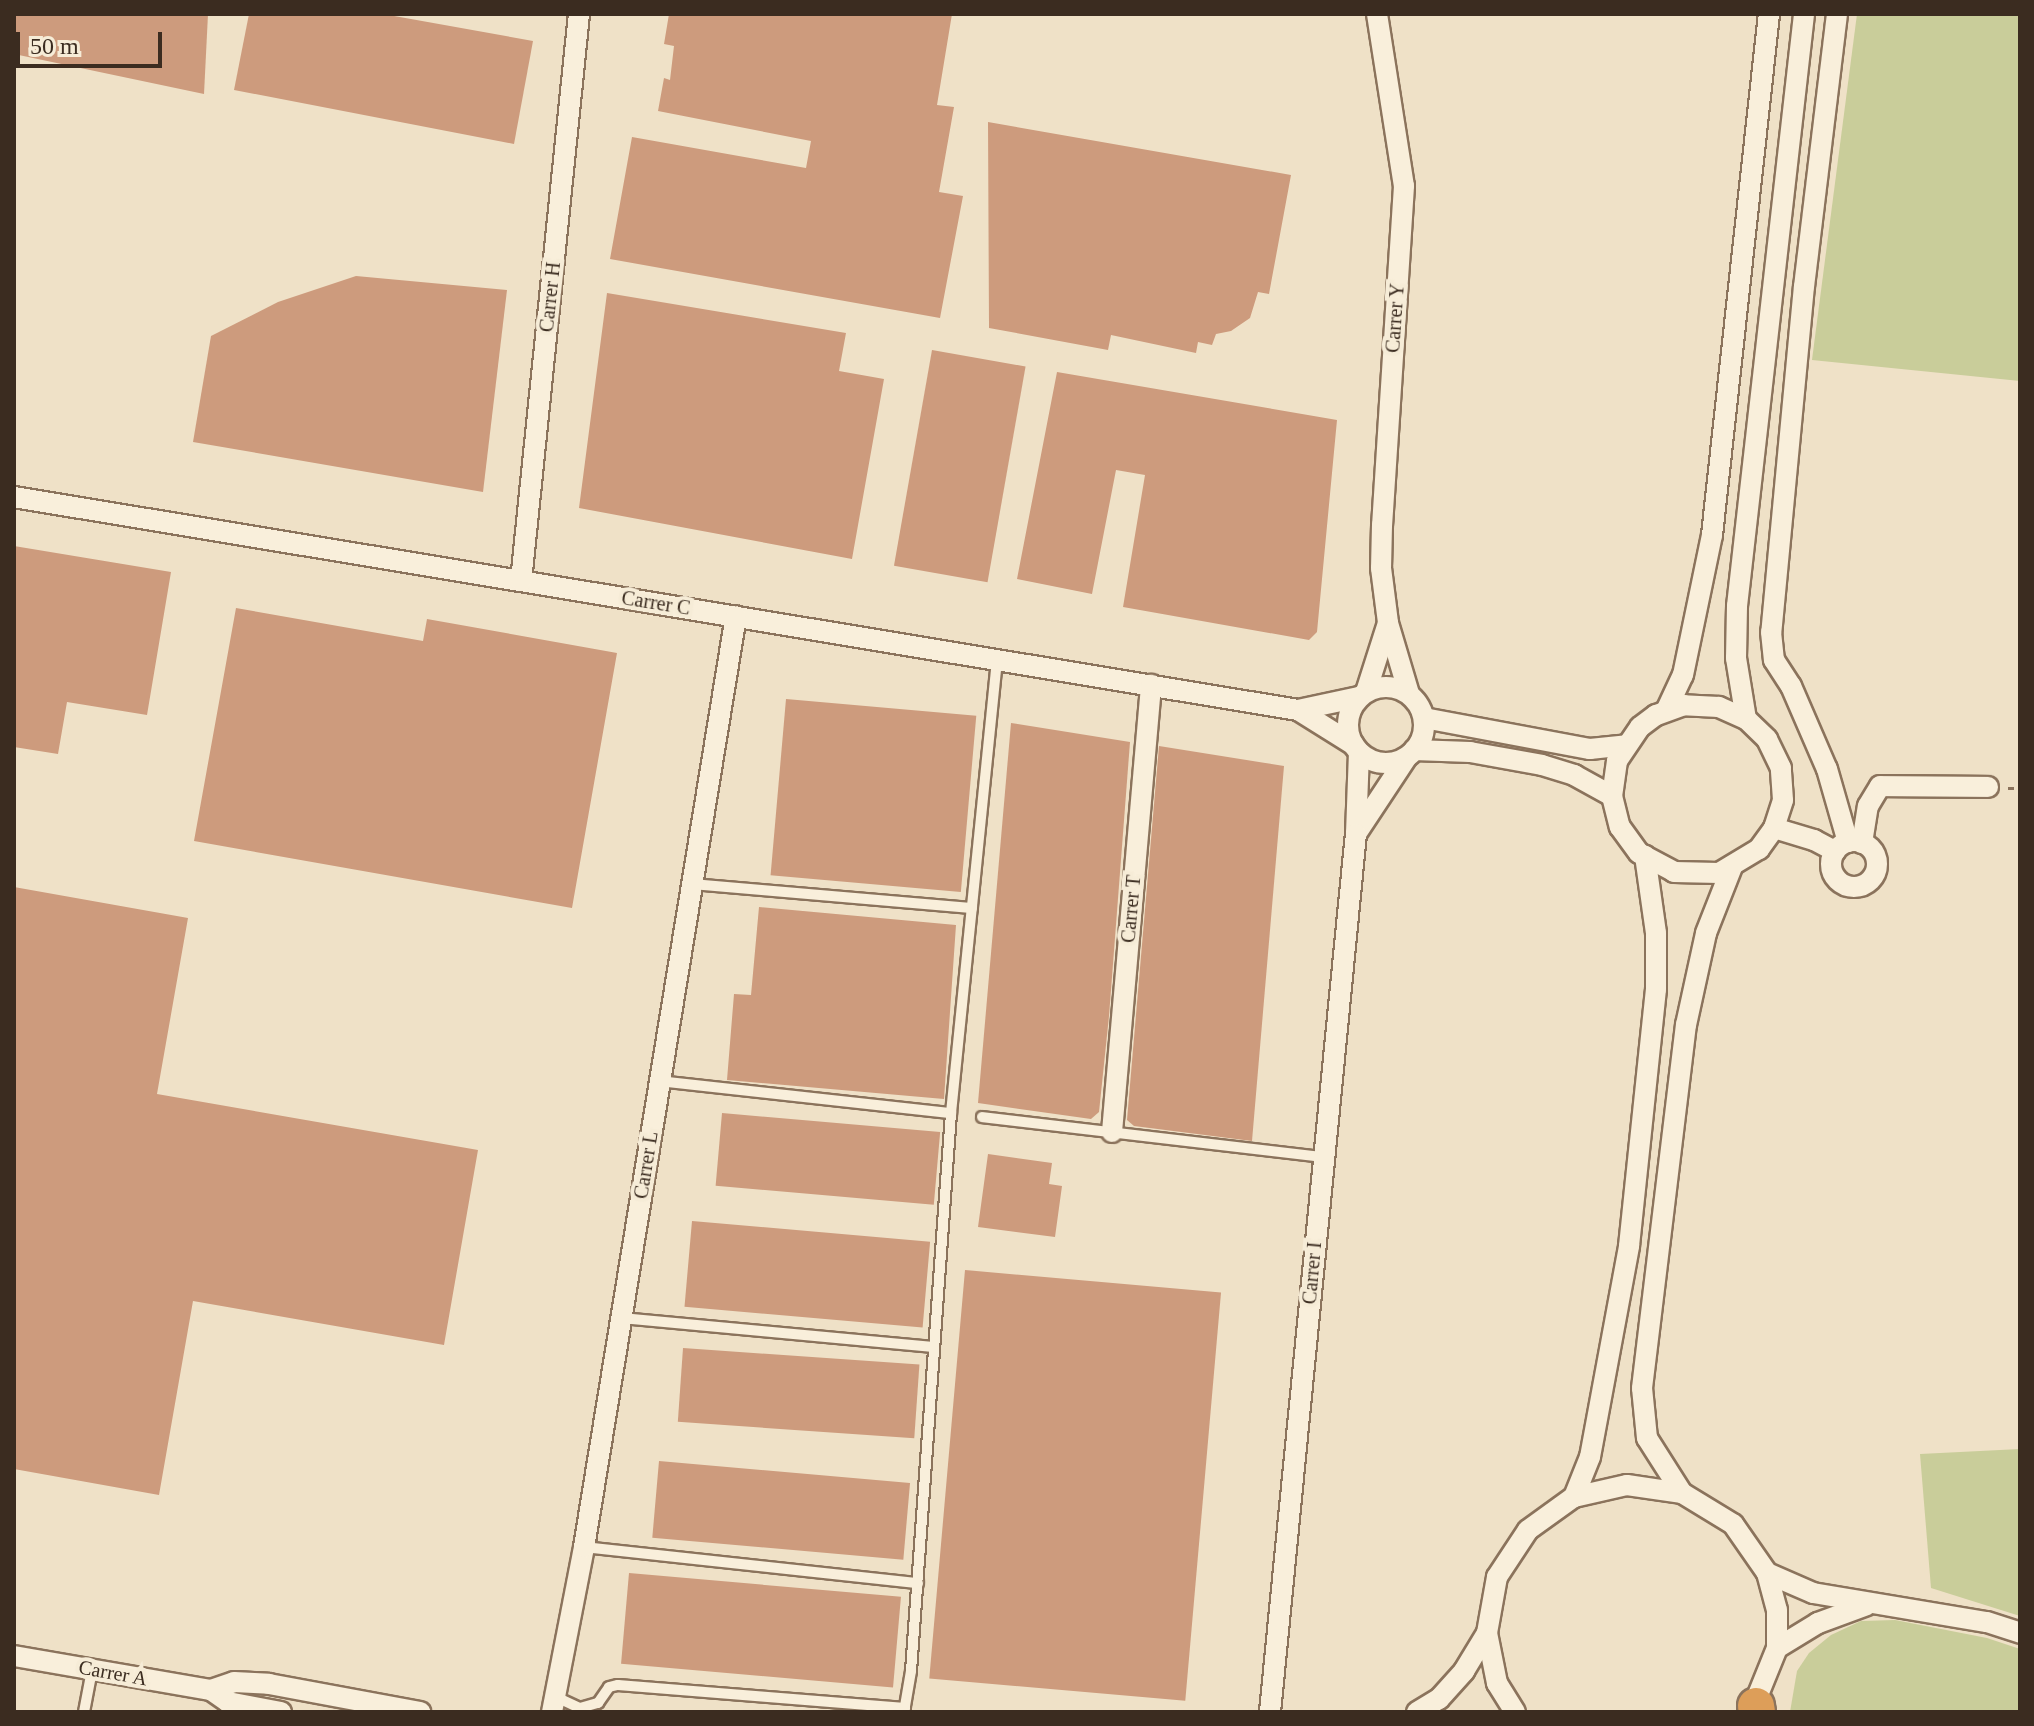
<!DOCTYPE html>
<html>
<head>
<meta charset="utf-8">
<style>
	body { margin:0 }
	#map { position:relative; width:2034px; height:1726px; overflow:hidden; background:#efe1c7; font-family:"Times New Roman",serif }
	div>[style] { position:absolute }
	.green>* { inset:0; background:#c9cd9a }
	.building>* { inset:0; background:#cd9b7d; transform-origin:0 0 }
	.path>* { height:3px; margin-top:-1.5px; transform-origin:0; background:repeating-linear-gradient(90deg,#8b735c 0 6px,transparent 0 10px) }
	.roads { filter:drop-shadow(2px 0 #8b735c) drop-shadow(-2px 0 #8b735c) drop-shadow(0 2px #8b735c) drop-shadow(0 -2px #8b735c) }
	.lane>* { height:10px; margin:-5px; padding:0 5px; transform-origin:5px; border-radius:5px; background:#f9efdb }
	.street>* { height:20px; margin:-10px; padding:0 10px; transform-origin:10px; border-radius:10px; background:#f9efdb }
	.street>.ring { margin:-10px; padding:0; box-sizing:content-box; background:none; border:20px solid #f9efdb; border-radius:50% }
	.highway>* { height:36px; margin:-18px; padding:0 18px; transform-origin:18px; border-radius:18px; background:#dd9e59 }
	span { translate:-50% -50%; white-space:nowrap; text-align:center; line-height:1.15; -webkit-text-stroke:8px #f6ecd7; paint-order:stroke }
	.street-label { font-size:20px; color:#3b2c20 }
	.frame { position:absolute; inset:0; border:16px solid #3b2c20; pointer-events:none }
	.scale { position:absolute; left:16px; top:32px; width:146px; height:36px; box-sizing:border-box; border:4px solid #3b2c20; border-top:0; padding-left:10px; font-size:24px; line-height:28px; white-space:nowrap; color:#3b2c20; -webkit-text-stroke:6px #f6ecd7; paint-order:stroke }
</style>
</head>
<body>
<div id="map">
	<div class="green">
		<i style="clip-path:polygon(1857px 14px,2020px 14px,2020px 381px,1812px 360px)"></i>
		<i style="clip-path:polygon(2020px 1449px,2020px 1616px,1931px 1588px,1920px 1454px)"></i>
		<i style="clip-path:polygon(1895px 1620px,1987px 1638px,2020px 1649px,2020px 1712px,1790px 1712px,1797px 1671px,1809px 1653px,1831px 1635px,1861px 1621px)"></i>
	</div>
	<div class="building">
		<i style="clip-path:polygon(14px 14px,208px 14px,204px 94px,14px 54px)"></i>
		<i style="clip-path:polygon(249px 14px,383px 14px,533px 41px,514px 144px,234px 90px)"></i>
		<i style="clip-path:polygon(669px 14px,952px 14px,937px 105px,954px 107px,939px 192px,963px 196px,940px 318px,610px 259px,632px 137px,806px 168px,811px 141px,658px 111px,664px 78px,670px 80px,674px 46px,664px 44px)"></i>
		<i style="clip-path:polygon(988px 122px,1291px 175px,1269px 294px,1258px 292px,1250px 318px,1231px 331px,1216px 334px,1212px 345px,1198px 342px,1196px 353px,1111px 335px,1108px 350px,989px 328px)"></i>
		<i style="clip-path:polygon(356px 276px,507px 290px,483px 492px,193px 442px,211px 336px,278px 302px)"></i>
		<i style="clip-path:polygon(607px 293px,846px 333px,839px 371px,884px 379px,852px 559px,579px 508px)"></i>
		<i style="left:932px;top:350px;width:95px;height:219px;rotate:10deg"></i>
		<i style="clip-path:polygon(1057px 372px,1337px 420px,1317px 632px,1309px 640px,1123px 607px,1145px 475px,1116px 470px,1092px 594px,1017px 579px)"></i>
		<i style="clip-path:polygon(14px 546px,171px 572px,147px 715px,67px 702px,58px 754px,14px 747px)"></i>
		<i style="clip-path:polygon(236px 608px,423px 641px,427px 619px,617px 653px,572px 908px,194px 841px)"></i>
		<i style="left:786px;top:699px;width:191px;height:177px;rotate:5deg"></i>
		<i style="clip-path:polygon(1011px 723px,1130px 742px,1109px 1016px,1099px 1112px,1091px 1119px,978px 1103px)"></i>
		<i style="clip-path:polygon(1159px 746px,1284px 766px,1252px 1141px,1134px 1126px,1127px 1120px)"></i>
		<i style="clip-path:polygon(14px 887px,188px 918px,157px 1094px,478px 1150px,444px 1345px,193px 1301px,159px 1495px,14px 1469px)"></i>
		<i style="clip-path:polygon(759px 907px,956px 925px,944px 1099px,727px 1080px,734px 994px,751px 995px)"></i>
		<i style="left:722px;top:1113px;width:219px;height:73px;rotate:5deg"></i>
		<i style="clip-path:polygon(988px 1154px,1052px 1163px,1049px 1184px,1062px 1186px,1055px 1237px,978px 1227px)"></i>
		<i style="left:692px;top:1221px;width:239px;height:86px;rotate:5deg"></i>
		<i style="left:965px;top:1270px;width:257px;height:410px;rotate:5deg"></i>
		<i style="left:683px;top:1348px;width:237px;height:74px;rotate:4deg"></i>
		<i style="left:659px;top:1461px;width:252px;height:77px;rotate:5deg"></i>
		<i style="left:629px;top:1573px;width:273px;height:91px;rotate:5deg"></i>
	</div>
	<div class="path">
		<i style="left:2008px;top:788px;width:12px"></i>
	</div>
	<div class="roads">
		<div class="lane">
			<i style="left:691px;top:884px;width:282px;rotate:4.9deg"></i>
			<i style="left:659px;top:1081px;width:294px;rotate:6.3deg"></i>
			<i style="left:982px;top:1117px;width:343px;rotate:6.7deg"></i>
			<i style="left:621px;top:1318px;width:314px;rotate:5.3deg"></i>
			<i style="left:584px;top:1547px;width:336px;rotate:6.2deg"></i>
			<i style="left:556px;top:1697px;width:26px;rotate:25deg"></i>
			<i style="left:580px;top:1708px;width:19px;rotate:-16deg"></i>
			<i style="left:598px;top:1703px;width:19px;rotate:-55deg"></i>
			<i style="left:609px;top:1687px;width:9px;rotate:-13deg"></i>
			<i style="left:618px;top:1685px;width:288px;rotate:4.6deg"></i>
			<i style="left:84px;top:1712px;width:43px;rotate:-79.2deg"></i>
			<i style="left:904px;top:1712px;width:42px;rotate:-80.3deg"></i>
			<i style="left:911px;top:1671px;width:559px;rotate:-85.9deg"></i>
			<i style="left:951px;top:1113px;width:455px;rotate:-84.2deg"></i>
		</div>
		<div class="street">
			<i style="left:1377px;top:14px;width:174px;rotate:81.1deg"></i>
			<i style="left:1404px;top:186px;width:340px;rotate:93.7deg"></i>
			<i style="left:1382px;top:525px;width:43px;rotate:91.3deg"></i>
			<i style="left:1381px;top:568px;width:55px;rotate:82.7deg"></i>
			<i style="left:1837px;top:14px;width:274px;rotate:96.9deg"></i>
			<i style="left:1804px;top:286px;width:348px;rotate:95.4deg"></i>
			<i style="left:1771px;top:632px;width:28px;rotate:84deg"></i>
			<i style="left:1774px;top:660px;width:31px;rotate:57deg"></i>
			<i style="left:1791px;top:686px;width:90px;rotate:66.6deg"></i>
			<i style="left:1827px;top:769px;width:76px;rotate:74deg"></i>
			<i style="left:14px;top:497px;width:1302px;rotate:9.42deg"></i>
			<i style="left:521px;top:581px;width:570px;rotate:-84.16deg"></i>
			<i class="ring" style="left:1348px;top:687px;width:56px;height:56px"></i>
			<i style="left:1366px;top:692px;width:72px;rotate:-72.3deg"></i>
			<i style="left:1388px;top:623px;width:74px;rotate:73.5deg"></i>
			<i style="left:1666px;top:711px;width:40px;rotate:-65deg"></i>
			<i style="left:1683px;top:675px;width:143px;rotate:-78.3deg"></i>
			<i style="left:1712px;top:535px;width:524px;rotate:-83.76deg"></i>
			<i style="left:1424px;top:718px;width:169px;rotate:10.6deg"></i>
			<i style="left:1590px;top:749px;width:37px;rotate:-6deg"></i>
			<i style="left:1746px;top:719px;width:30px;rotate:-156deg"></i>
			<i style="left:1719px;top:707px;width:35px;rotate:-177deg"></i>
			<i style="left:1684px;top:705px;width:30px;rotate:160deg"></i>
			<i style="left:1656px;top:715px;width:20px;rotate:143deg"></i>
			<i style="left:1640px;top:727px;width:41px;rotate:124.1deg"></i>
			<i style="left:1617px;top:761px;width:35px;rotate:98deg"></i>
			<i style="left:1612px;top:796px;width:32px;rotate:76deg"></i>
			<i style="left:1620px;top:827px;width:32px;rotate:54deg"></i>
			<i style="left:1639px;top:853px;width:40px;rotate:28deg"></i>
			<i style="left:1674px;top:872px;width:45px;rotate:1.3deg"></i>
			<i style="left:1719px;top:873px;width:47px;rotate:-31deg"></i>
			<i style="left:1759px;top:849px;width:26px;rotate:-54deg"></i>
			<i style="left:1774px;top:828px;width:29px;rotate:-72deg"></i>
			<i style="left:1783px;top:800px;width:32px;rotate:-94deg"></i>
			<i style="left:1781px;top:768px;width:32px;rotate:-116deg"></i>
			<i style="left:1767px;top:739px;width:29px;rotate:-136deg"></i>
			<i style="left:1746px;top:719px;width:62px;rotate:-99.3deg"></i>
			<i style="left:1736px;top:658px;width:52px;rotate:-88.9deg"></i>
			<i style="left:1737px;top:606px;width:596px;rotate:-83.54deg"></i>
			<i style="left:1354px;top:745px;width:66px;rotate:-148deg"></i>
			<i style="left:1298px;top:710px;width:62px;rotate:-12deg"></i>
			<i style="left:1414px;top:750px;width:56px;rotate:2deg"></i>
			<i style="left:1470px;top:752px;width:73px;rotate:10.2deg"></i>
			<i style="left:1542px;top:765px;width:34px;rotate:17deg"></i>
			<i style="left:1574px;top:775px;width:43px;rotate:28.9deg"></i>
			<i style="left:1359px;top:752px;width:82px;rotate:92.1deg"></i>
			<i style="left:1356px;top:834px;width:92px;rotate:-56.5deg"></i>
			<i style="left:1774px;top:828px;width:42px;rotate:16.7deg"></i>
			<i style="left:1814px;top:840px;width:24px;rotate:28deg"></i>
			<i class="ring" style="left:1831px;top:841px;width:26px;height:26px"></i>
			<i style="left:1862px;top:843px;width:37px;rotate:-81deg"></i>
			<i style="left:1868px;top:806px;width:23px;rotate:-59deg"></i>
			<i style="left:1880px;top:786px;width:108px;rotate:0.5deg"></i>
			<i style="left:1112px;top:1132px;width:449px;rotate:-85deg"></i>
			<i style="left:1682px;top:1493px;width:65px;rotate:-122.5deg"></i>
			<i style="left:1647px;top:1438px;width:50px;rotate:-95.7deg"></i>
			<i style="left:1642px;top:1388px;width:366px;rotate:-83.1deg"></i>
			<i style="left:1686px;top:1025px;width:94px;rotate:-77.7deg"></i>
			<i style="left:1706px;top:933px;width:71px;rotate:-68.5deg"></i>
			<i style="left:1574px;top:1497px;width:43px;rotate:-68.2deg"></i>
			<i style="left:1590px;top:1457px;width:215px;rotate:-79.5deg"></i>
			<i style="left:1629px;top:1246px;width:258px;rotate:-84deg"></i>
			<i style="left:1656px;top:989px;width:56px;rotate:-90deg"></i>
			<i style="left:1656px;top:933px;width:78px;rotate:-98.1deg"></i>
			<i style="left:1767px;top:1573px;width:50px;rotate:23.5deg"></i>
			<i style="left:1813px;top:1593px;width:176px;rotate:9.5deg"></i>
			<i style="left:1987px;top:1622px;width:35px;rotate:18deg"></i>
			<i style="left:1777px;top:1648px;width:48px;rotate:-31.4deg"></i>
			<i style="left:1818px;top:1623px;width:52px;rotate:-20.2deg"></i>
			<i style="left:14px;top:1656px;width:200px;rotate:9.8deg"></i>
			<i style="left:211px;top:1690px;width:21px;rotate:35deg"></i>
			<i style="left:228px;top:1702px;width:54px;rotate:10.7deg"></i>
			<i style="left:211px;top:1690px;width:24px;rotate:-19deg"></i>
			<i style="left:234px;top:1682px;width:35px;rotate:3deg"></i>
			<i style="left:269px;top:1684px;width:154px;rotate:10.5deg"></i>
			<i style="left:552px;top:1712px;width:168px;rotate:-79deg"></i>
			<i style="left:584px;top:1547px;width:943px;rotate:-80.73deg"></i>
			<i style="left:1270px;top:1712px;width:882px;rotate:-84.41deg"></i>
			<i style="left:1417px;top:1712px;width:26px;rotate:-31deg"></i>
			<i style="left:1439px;top:1699px;width:38px;rotate:-48deg"></i>
			<i style="left:1464px;top:1671px;width:44px;rotate:-58.8deg"></i>
			<i style="left:1515px;top:1712px;width:34px;rotate:-122deg"></i>
			<i style="left:1497px;top:1683px;width:51px;rotate:-101.3deg"></i>
			<i style="left:1487px;top:1633px;width:57px;rotate:-79.9deg"></i>
			<i style="left:1497px;top:1577px;width:56px;rotate:-56.6deg"></i>
			<i style="left:1528px;top:1530px;width:57px;rotate:-35.7deg"></i>
			<i style="left:1574px;top:1497px;width:54px;rotate:-12.8deg"></i>
			<i style="left:1627px;top:1485px;width:56px;rotate:8.3deg"></i>
			<i style="left:1682px;top:1493px;width:60px;rotate:31.3deg"></i>
			<i style="left:1733px;top:1524px;width:60px;rotate:55.2deg"></i>
			<i style="left:1767px;top:1573px;width:38px;rotate:75deg"></i>
			<i style="left:1777px;top:1610px;width:38px;rotate:90deg"></i>
			<i style="left:1777px;top:1648px;width:69px;rotate:112.1deg"></i>
		</div>
		<div class="highway">
			<i style="left:1756px;top:1706px;width:6px;rotate:81deg"></i>
		</div>
	</div>
	<div class="street-label">
		<span style="left:550px;top:297px;rotate:-84deg">Carrer H</span>
		<span style="left:1395px;top:318px;rotate:-86deg">Carrer Y</span>
		<span style="left:656px;top:603px;rotate:9deg">Carrer C</span>
		<span style="left:1131px;top:909px;rotate:-85deg">Carrer T</span>
		<span style="left:646px;top:1165px;rotate:-81deg">Carrer L</span>
		<span style="left:1312px;top:1273px;rotate:-85deg">Carrer I</span>
		<span style="left:113px;top:1673px;rotate:10deg">Carrer A</span>
	</div>
	<div class="frame"></div>
	<div class="scale">50 m</div>
</div>
</body>
</html>
